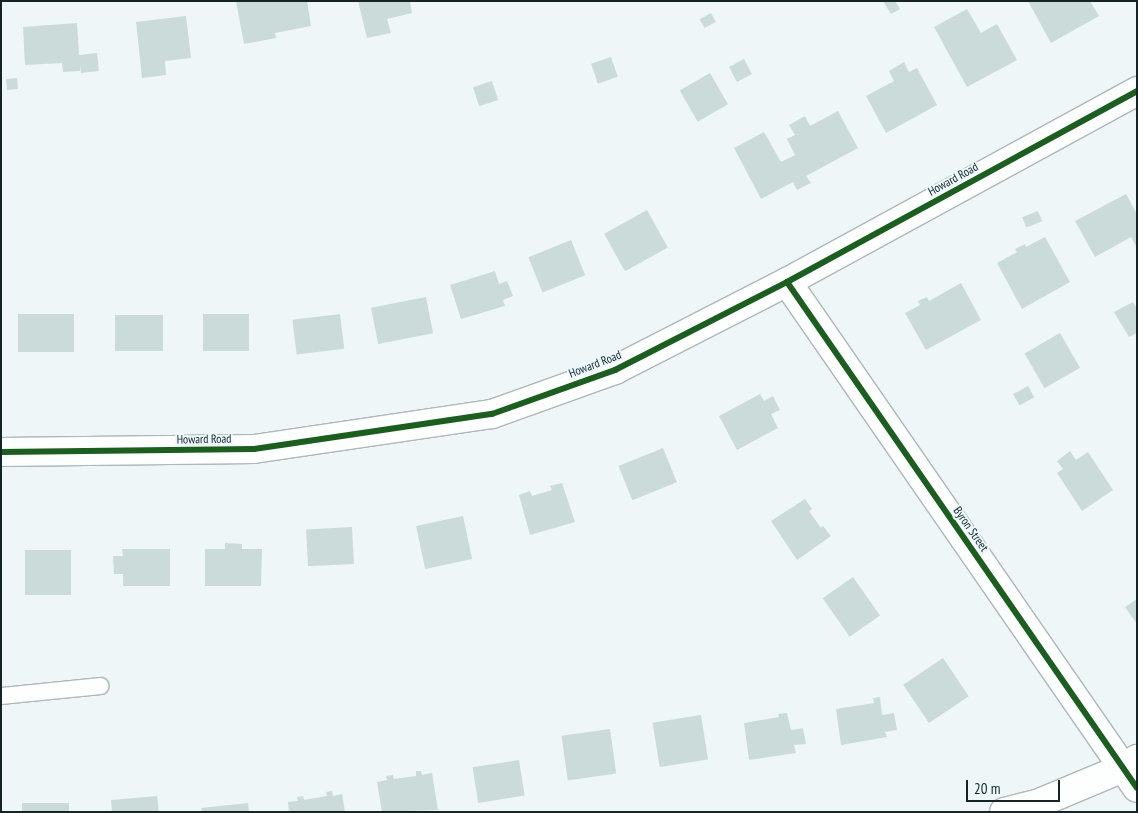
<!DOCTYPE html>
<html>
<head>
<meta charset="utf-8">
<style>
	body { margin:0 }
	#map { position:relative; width:1138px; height:813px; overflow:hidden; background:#eff6f8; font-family:"PT Sans Narrow",sans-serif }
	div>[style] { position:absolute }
	.building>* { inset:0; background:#cadbda; transform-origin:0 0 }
	.roads { filter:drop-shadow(1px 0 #aeb7b9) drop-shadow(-1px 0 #aeb7b9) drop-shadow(0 1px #aeb7b9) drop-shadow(0 -1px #aeb7b9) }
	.lane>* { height:16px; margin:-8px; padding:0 8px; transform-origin:8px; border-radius:8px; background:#fdfefe }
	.street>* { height:28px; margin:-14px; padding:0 14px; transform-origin:14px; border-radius:14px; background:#fdfefe }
	.cycleway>* { height:6px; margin:-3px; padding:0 3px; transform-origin:3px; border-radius:3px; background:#1b5e20 }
	span { translate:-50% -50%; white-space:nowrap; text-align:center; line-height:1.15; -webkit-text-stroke:4px #ebf8fc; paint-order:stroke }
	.street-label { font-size:12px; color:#172427 }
	.frame { position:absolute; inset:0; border:2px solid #172427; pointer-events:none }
	.scale { position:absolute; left:966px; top:780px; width:94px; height:22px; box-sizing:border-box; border:2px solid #172427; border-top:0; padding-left:6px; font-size:15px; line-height:18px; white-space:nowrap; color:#172427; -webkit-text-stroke:4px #ebf8fc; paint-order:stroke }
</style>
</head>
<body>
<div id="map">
	<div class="building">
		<i style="clip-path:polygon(236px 1px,307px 1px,311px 26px,275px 33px,276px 38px,244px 44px)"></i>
		<i style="clip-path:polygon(358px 1px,410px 1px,412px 13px,387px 19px,391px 33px,367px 38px)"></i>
		<i style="clip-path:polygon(883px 1px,895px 1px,900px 9px,891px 14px)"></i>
		<i style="clip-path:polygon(1028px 1px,1090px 1px,1099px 16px,1051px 43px)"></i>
		<i style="clip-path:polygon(967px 9px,981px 33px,997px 24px,1017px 60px,967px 87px,934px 27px)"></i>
		<i style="left:711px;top:13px;width:10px;height:13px;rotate:61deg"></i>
		<i style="clip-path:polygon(186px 16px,191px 58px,165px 61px,166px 75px,142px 78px,136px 22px)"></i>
		<i style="clip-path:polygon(77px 23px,79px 55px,97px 53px,99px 71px,81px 73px,80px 65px,80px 71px,63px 72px,62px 63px,25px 65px,23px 27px)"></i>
		<i style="left:611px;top:57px;width:21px;height:21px;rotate:71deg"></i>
		<i style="left:744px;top:59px;width:17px;height:17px;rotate:62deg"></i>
		<i style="clip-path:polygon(904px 62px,909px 72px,917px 68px,937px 105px,886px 133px,866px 96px,894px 81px,889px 71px)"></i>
		<i style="left:710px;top:73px;width:36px;height:35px;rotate:60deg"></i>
		<i style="left:17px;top:78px;width:11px;height:11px;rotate:85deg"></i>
		<i style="left:492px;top:81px;width:20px;height:20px;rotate:72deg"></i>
		<i style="clip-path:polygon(838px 111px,858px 148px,806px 176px,811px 183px,797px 190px,793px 182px,761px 199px,734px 148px,764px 132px,781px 162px,795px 155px,787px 139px,795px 135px,789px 125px,805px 116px,810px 126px)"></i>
		<i style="clip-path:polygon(1126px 194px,1137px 214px,1137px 248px,1131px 237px,1095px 257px,1075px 221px)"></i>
		<i style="left:647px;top:210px;width:43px;height:49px;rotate:61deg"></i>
		<i style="left:1038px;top:211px;width:11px;height:17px;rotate:68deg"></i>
		<i style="clip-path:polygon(1045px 237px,1070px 282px,1022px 309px,997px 263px,1017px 252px,1015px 249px,1025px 244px,1026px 247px)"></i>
		<i style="left:571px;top:240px;width:38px;height:46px;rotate:68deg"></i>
		<i style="clip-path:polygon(495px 271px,499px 284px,507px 281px,513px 296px,503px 300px,505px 306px,461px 319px,450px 285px)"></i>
		<i style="clip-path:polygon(961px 283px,981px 320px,926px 350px,905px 313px,920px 305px,918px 301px,927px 297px,929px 301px)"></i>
		<i style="left:426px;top:297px;width:37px;height:56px;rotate:79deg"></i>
		<i style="clip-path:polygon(1133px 302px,1137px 309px,1137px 333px,1129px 337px,1114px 312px)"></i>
		<i style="left:18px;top:314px;width:56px;height:38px"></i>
		<i style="left:203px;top:314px;width:46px;height:37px"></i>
		<i style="left:340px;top:314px;width:35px;height:48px;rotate:83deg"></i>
		<i style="left:115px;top:315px;width:48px;height:36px"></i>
		<i style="left:1060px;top:333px;width:40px;height:41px;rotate:60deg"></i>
		<i style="left:1028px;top:386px;width:13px;height:17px;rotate:61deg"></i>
		<i style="clip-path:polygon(760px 394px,764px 401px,773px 396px,780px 410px,771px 414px,778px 428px,737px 450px,719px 416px)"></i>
		<i style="left:663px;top:448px;width:37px;height:48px;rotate:68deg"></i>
		<i style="clip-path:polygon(1070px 451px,1076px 460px,1088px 452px,1113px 490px,1082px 511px,1057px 473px,1063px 469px,1057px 461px)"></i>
		<i style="clip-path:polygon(562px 483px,575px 522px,530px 535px,519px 495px,530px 491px,532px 496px,552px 490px,550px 486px)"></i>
		<i style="clip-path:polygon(805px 499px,812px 509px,809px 511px,821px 528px,823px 526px,831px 536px,797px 560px,771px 521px)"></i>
		<i style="left:463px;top:516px;width:44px;height:48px;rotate:78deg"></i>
		<i style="left:352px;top:527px;width:37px;height:46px;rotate:87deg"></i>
		<i style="clip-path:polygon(225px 543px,242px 544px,242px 549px,262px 549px,261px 586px,205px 586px,205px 549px,225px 549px)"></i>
		<i style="clip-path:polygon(122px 549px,170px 549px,170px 586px,123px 586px,123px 574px,114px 574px,113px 556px,123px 556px)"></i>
		<i style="left:25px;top:550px;width:46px;height:45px"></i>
		<i style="left:853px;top:577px;width:47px;height:37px;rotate:55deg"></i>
		<i style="clip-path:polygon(1137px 599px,1137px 624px,1125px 607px)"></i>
		<i style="left:943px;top:658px;width:46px;height:48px;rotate:56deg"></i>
		<i style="clip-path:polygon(880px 697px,882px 715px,894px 713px,897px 730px,885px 732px,887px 737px,841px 745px,836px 709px,874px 703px,873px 698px)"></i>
		<i style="clip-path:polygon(787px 713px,791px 730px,803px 728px,806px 744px,794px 745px,796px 753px,749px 760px,744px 723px,779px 717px,778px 714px)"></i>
		<i style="left:701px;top:715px;width:45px;height:49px;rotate:81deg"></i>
		<i style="left:610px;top:729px;width:45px;height:49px;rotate:82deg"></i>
		<i style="left:519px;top:760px;width:36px;height:47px;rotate:81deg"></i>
		<i style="clip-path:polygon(416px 771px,421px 771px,422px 775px,432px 773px,438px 810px,382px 812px,377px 782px,387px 780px,386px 776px,393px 775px,394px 779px,416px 776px)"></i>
		<i style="clip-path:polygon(332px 791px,333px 796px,342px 794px,345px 812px,289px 812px,288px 802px,298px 801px,297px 797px,303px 796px,304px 800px,327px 796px,326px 792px)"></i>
		<i style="clip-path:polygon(157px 796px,159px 812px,112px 812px,111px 800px)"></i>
		<i style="left:69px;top:803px;width:9px;height:47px;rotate:90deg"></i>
		<i style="clip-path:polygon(248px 803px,249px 812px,202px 812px,201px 808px)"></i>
	</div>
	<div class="roads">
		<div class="lane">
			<i style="left:1px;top:696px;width:100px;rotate:-5.7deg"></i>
		</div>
		<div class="street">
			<i style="left:787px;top:282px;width:615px;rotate:55.33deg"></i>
			<i style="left:1px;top:452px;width:253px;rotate:-0.7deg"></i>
			<i style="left:254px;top:449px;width:241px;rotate:-8.4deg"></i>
			<i style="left:492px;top:414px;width:131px;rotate:-19.7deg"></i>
			<i style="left:615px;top:370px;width:193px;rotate:-27.1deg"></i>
			<i style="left:787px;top:282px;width:399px;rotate:-28.6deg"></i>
			<i style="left:1004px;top:812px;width:34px;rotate:-14deg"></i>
			<i style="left:1037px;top:804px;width:93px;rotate:-22.7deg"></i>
			<i style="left:1123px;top:768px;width:17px;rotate:-33deg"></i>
		</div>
	</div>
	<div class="cycleway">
		<i style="left:787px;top:282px;width:615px;rotate:55.33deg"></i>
		<i style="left:1px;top:452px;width:253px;rotate:-0.7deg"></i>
		<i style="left:254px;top:449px;width:241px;rotate:-8.4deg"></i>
		<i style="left:492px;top:414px;width:131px;rotate:-19.7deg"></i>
		<i style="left:615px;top:370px;width:193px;rotate:-27.1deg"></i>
		<i style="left:787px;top:282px;width:399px;rotate:-28.6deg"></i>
	</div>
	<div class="street-label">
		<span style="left:953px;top:179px;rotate:-29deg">Howard Road</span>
		<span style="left:595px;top:364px;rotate:-21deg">Howard Road</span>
		<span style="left:204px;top:439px;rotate:-1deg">Howard Road</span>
		<span style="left:971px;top:529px;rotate:55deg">Byron Street</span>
	</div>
	<div class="frame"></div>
	<div class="scale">20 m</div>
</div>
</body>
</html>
